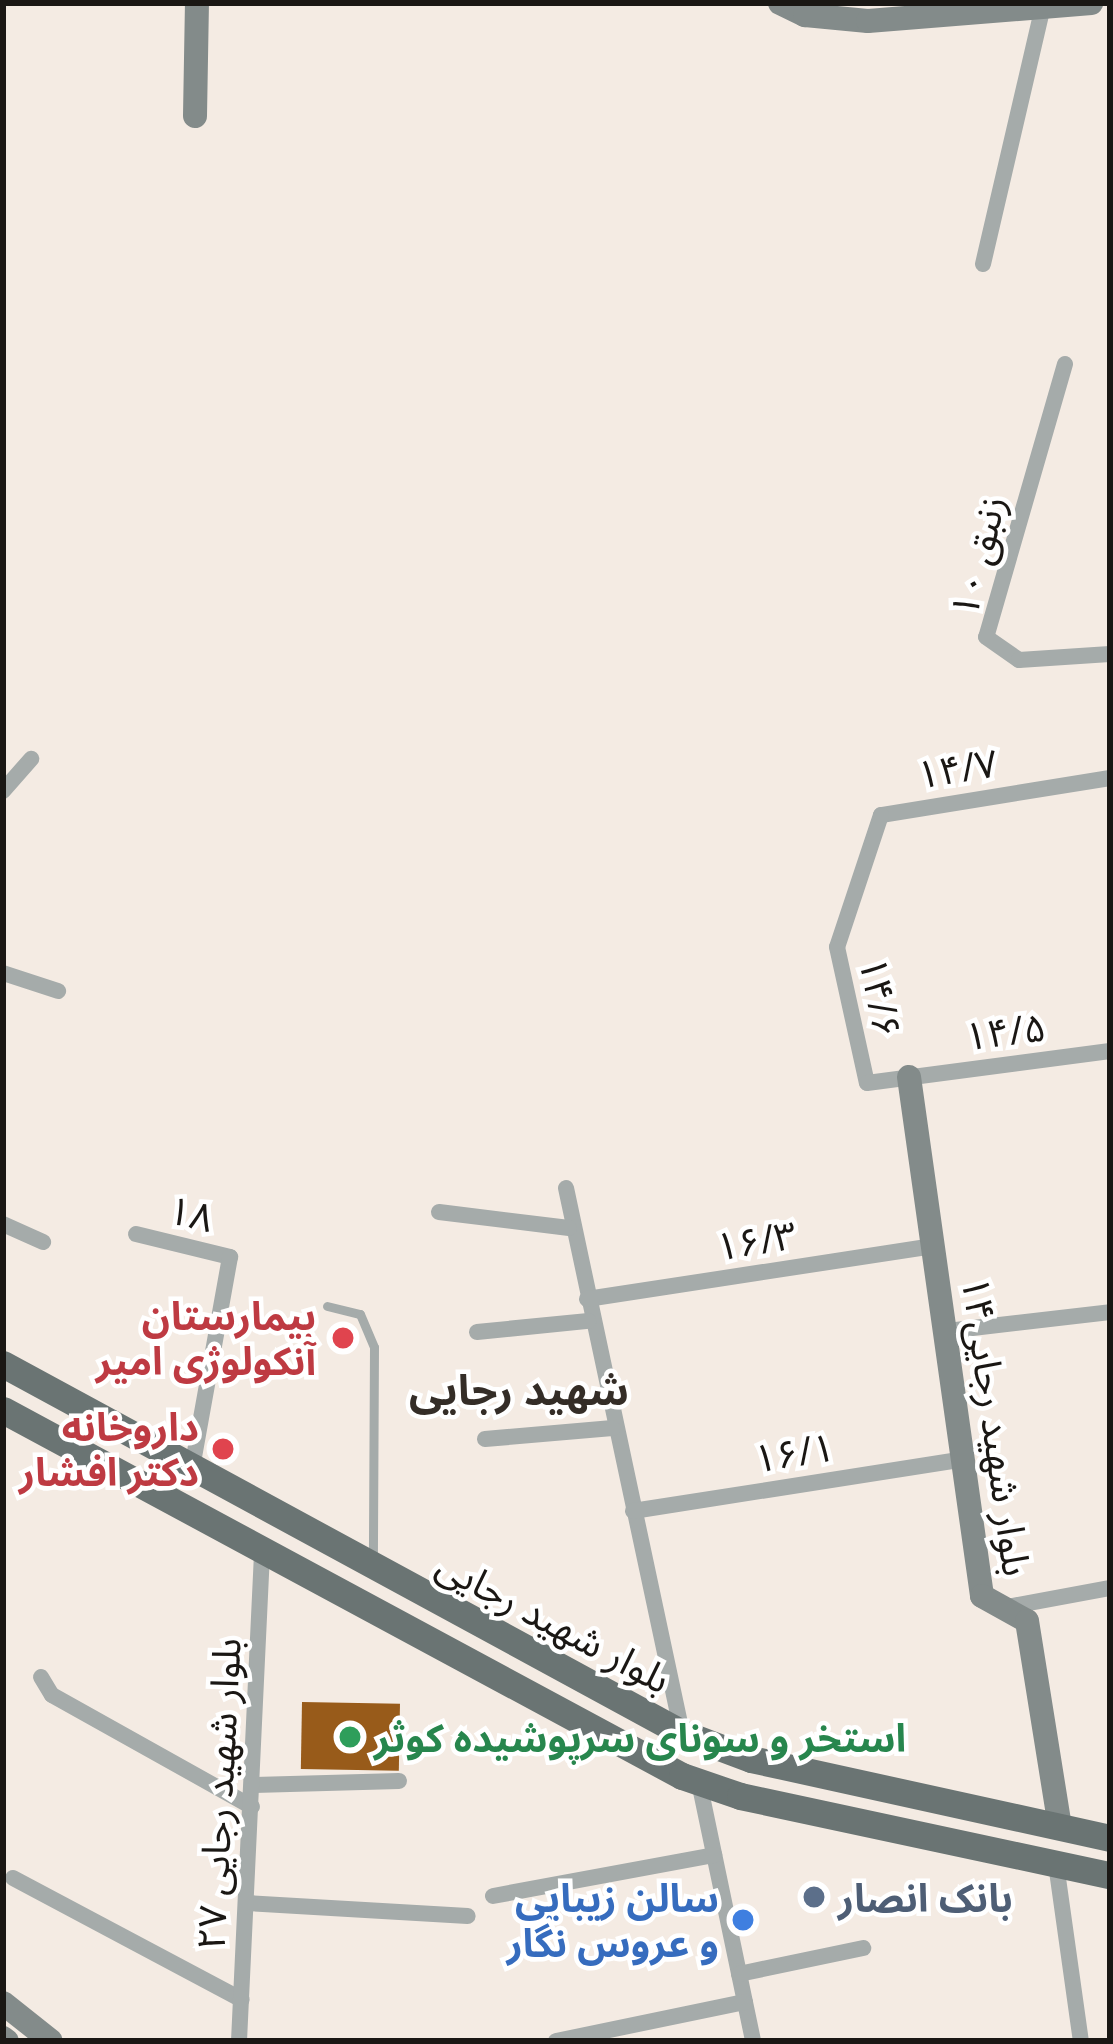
<!DOCTYPE html>
<html>
<head>
<meta charset="utf-8">
<style>
	body { margin:0 }
	#map { position:relative; width:1113px; height:2044px; overflow:hidden; background:#f4ebe3; font-family:"Open Sans","Noto Sans Arabic",sans-serif }
	div>[style] { position:absolute }
	.building>* { inset:0; background:#985b1a; transform-origin:0 0 }
	.lane>* { height:9px; margin:-4.5px; padding:0 4.5px; transform-origin:4.5px; border-radius:4.5px; background:#a5abaa }
	.street>* { height:16px; margin:-8px; padding:0 8px; transform-origin:8px; border-radius:8px; background:#a5abaa }
	.secondary>* { height:24px; margin:-12px; padding:0 12px; transform-origin:12px; border-radius:12px; background:#838b8a }
	.primary>* { height:27px; margin:-13.5px; padding:0 13.5px; transform-origin:13.5px; border-radius:13.5px; background:#6a7473 }
	.dots>* { width:33px; height:33px; translate:-50% -50%; box-sizing:border-box; border:6px solid #fff; border-radius:50% }
	span { translate:-50% -50%; white-space:nowrap; text-align:center; line-height:1.15; -webkit-text-stroke:9px #fff; paint-order:stroke }
	.street-label { font-size:39px; color:#1a1714 }
	.health-label { font-size:39px; color:#be3a42; font-weight:700 }
	.right { translate:-100% -50%; text-align:right }
	.leisure-label { font-size:39px; color:#27864d; font-weight:700 }
	.left { translate:0 -50%; text-align:left }
	.service-label { font-size:39px; color:#4e5e75; font-weight:700 }
	.shop-label { font-size:39px; color:#366cbe; font-weight:700 }
	.neighbourhood-label { font-size:42px; color:#342d27; font-weight:700 }
	.frame { position:absolute; inset:0; border:6px solid #1a1714; pointer-events:none }
</style>
</head>
<body>
<div id="map">
	<div class="building">
		<i style="left:302px;top:1702px;width:98px;height:67px;rotate:1deg"></i>
	</div>
	<div class="lane">
		<i style="left:327px;top:1306px;width:34px;rotate:14deg"></i>
		<i style="left:360px;top:1314px;width:36px;rotate:67deg"></i>
		<i style="left:374px;top:1347px;width:212px;rotate:90.3deg"></i>
	</div>
	<div class="street">
		<i style="left:983px;top:264px;width:264px;rotate:-76.9deg"></i>
		<i style="left:1065px;top:364px;width:284px;rotate:106.1deg"></i>
		<i style="left:986px;top:637px;width:40px;rotate:34.9deg"></i>
		<i style="left:1019px;top:660px;width:91px;rotate:-3.8deg"></i>
		<i style="left:1110px;top:778px;width:232px;rotate:170.8deg"></i>
		<i style="left:881px;top:815px;width:139px;rotate:108.4deg"></i>
		<i style="left:837px;top:947px;width:139px;rotate:77.6deg"></i>
		<i style="left:867px;top:1083px;width:245px;rotate:-7.5deg"></i>
		<i style="left:3px;top:791px;width:43px;rotate:-48.8deg"></i>
		<i style="left:3px;top:973px;width:58px;rotate:18.1deg"></i>
		<i style="left:566px;top:1188px;width:557px;rotate:77.98deg"></i>
		<i style="left:439px;top:1212px;width:131px;rotate:7deg"></i>
		<i style="left:3px;top:1224px;width:44px;rotate:24.2deg"></i>
		<i style="left:136px;top:1234px;width:97px;rotate:13.7deg"></i>
		<i style="left:230px;top:1257px;width:214px;rotate:100.2deg"></i>
		<i style="left:587px;top:1299px;width:352px;rotate:-8.7deg"></i>
		<i style="left:947px;top:1331px;width:164px;rotate:-6.6deg"></i>
		<i style="left:477px;top:1332px;width:112px;rotate:-5.7deg"></i>
		<i style="left:485px;top:1439px;width:128px;rotate:-4.9deg"></i>
		<i style="left:633px;top:1511px;width:336px;rotate:-8.9deg"></i>
		<i style="left:1012px;top:1606px;width:100px;rotate:-10.4deg"></i>
		<i style="left:41px;top:1677px;width:21px;rotate:59deg"></i>
		<i style="left:52px;top:1695px;width:229px;rotate:29.2deg"></i>
		<i style="left:699px;top:1782px;width:265px;rotate:78.2deg"></i>
		<i style="left:253px;top:1785px;width:146px;rotate:-1.6deg"></i>
		<i style="left:1056px;top:1864px;width:179px;rotate:82deg"></i>
		<i style="left:13px;top:1878px;width:259px;rotate:28deg"></i>
		<i style="left:493px;top:1896px;width:225px;rotate:-10.5deg"></i>
		<i style="left:247px;top:1903px;width:221px;rotate:3.4deg"></i>
		<i style="left:739px;top:1974px;width:127px;rotate:-11.8deg"></i>
		<i style="left:239px;top:2041px;width:491px;rotate:-87.3deg"></i>
		<i style="left:556px;top:2041px;width:193px;rotate:-11.7deg"></i>
	</div>
	<div class="secondary">
		<i style="left:780px;top:3px;width:28px;rotate:26deg"></i>
		<i style="left:805px;top:15px;width:63px;rotate:5.4deg"></i>
		<i style="left:868px;top:21px;width:224px;rotate:-4.6deg"></i>
		<i style="left:195px;top:116px;width:113px;rotate:-89deg"></i>
		<i style="left:909px;top:1077px;width:524px;rotate:81.99deg"></i>
		<i style="left:982px;top:1596px;width:51px;rotate:29.1deg"></i>
		<i style="left:1027px;top:1621px;width:210px;rotate:80.9deg"></i>
		<i style="left:3px;top:2003px;width:61px;rotate:38.4deg"></i>
		<i style="left:3px;top:2038px;width:5px;rotate:37deg"></i>
	</div>
	<div class="primary">
		<i style="left:3px;top:1364px;width:773px;rotate:28.52deg"></i>
		<i style="left:682px;top:1733px;width:74px;rotate:20.6deg"></i>
		<i style="left:751px;top:1759px;width:368px;rotate:12.4deg"></i>
		<i style="left:3px;top:1410px;width:771px;rotate:28.33deg"></i>
		<i style="left:682px;top:1776px;width:61px;rotate:19deg"></i>
		<i style="left:740px;top:1796px;width:378px;rotate:12.1deg"></i>
	</div>
	<div class="dots">
		<i style="left:343px;top:1338px;background:#e0444e"></i>
		<i style="left:223px;top:1449px;background:#e0444e"></i>
		<i style="left:350px;top:1737px;background:#2e9e5b"></i>
		<i style="left:814px;top:1897px;background:#5c6f8a"></i>
		<i style="left:743px;top:1920px;background:#3f7fe0"></i>
	</div>
	<div class="street-label">
		<span style="left:977px;top:556px;rotate:-76deg">زنبق ۱۰</span>
		<span style="left:957px;top:768px;rotate:-9deg">۱۴/۷</span>
		<span style="left:881px;top:997px;rotate:79deg">۱۴/۶</span>
		<span style="left:1005px;top:1031px;rotate:-7deg">۱۴/۵</span>
		<span style="left:191px;top:1213px;rotate:13deg">۱۸</span>
		<span style="left:756px;top:1240px;rotate:-9deg">۱۶/۳</span>
		<span style="left:997px;top:1426px;rotate:82deg">بلوار شهید رجایی۱۴</span>
		<span style="left:794px;top:1452px;rotate:-9deg">۱۶/۱</span>
		<span style="left:554px;top:1621px;rotate:28deg">بلوار شهید رجایی</span>
		<span style="left:218px;top:1794px;rotate:-87deg">۲۷ بلوار شهید رجایی</span>
	</div>
	<div class="health-label">
		<span class="right" style="left:316px;top:1338px">بیمارستان<br>آنکولوژی امیر</span>
		<span class="right" style="left:199px;top:1449px">داروخانه<br>دکتر افشار</span>
	</div>
	<div class="leisure-label">
		<span class="left" style="left:374px;top:1737px">استخر و سونای سرپوشیده کوثر</span>
	</div>
	<div class="service-label">
		<span class="left" style="left:838px;top:1897px">بانک انصار</span>
	</div>
	<div class="shop-label">
		<span class="right" style="left:719px;top:1920px">سالن زیبایی<br>و عروس نگار</span>
	</div>
	<div class="neighbourhood-label">
		<span style="left:519px;top:1389px">شهید رجایی</span>
	</div>
	<div class="frame"></div>
</div>
</body>
</html>
